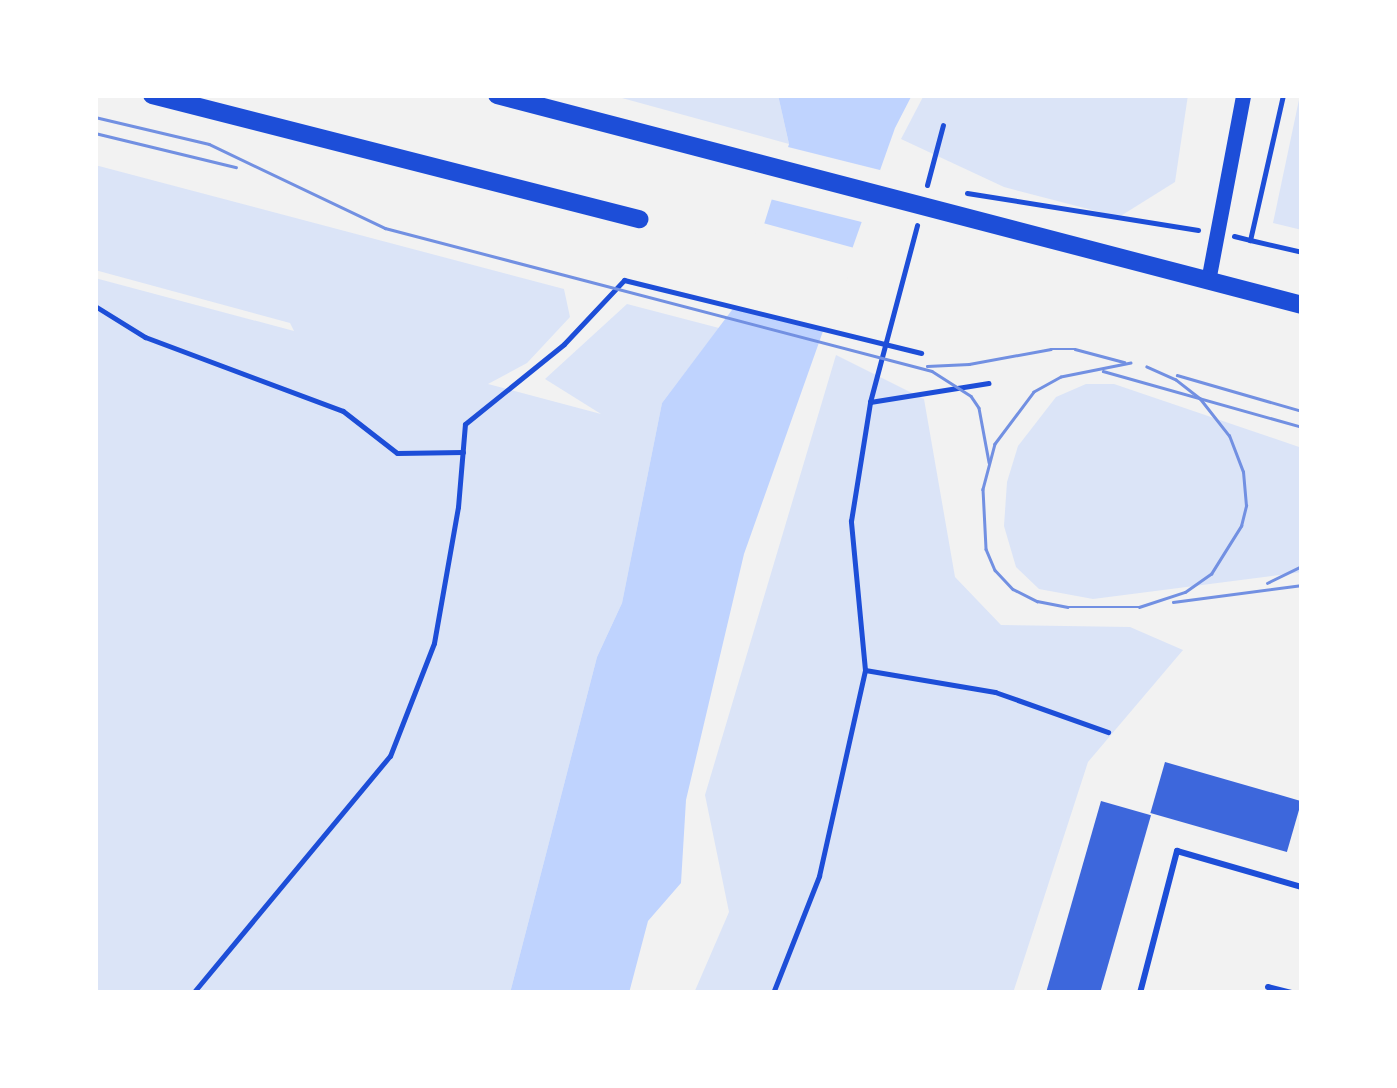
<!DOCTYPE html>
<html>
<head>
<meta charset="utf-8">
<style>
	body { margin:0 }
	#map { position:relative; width:1397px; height:1088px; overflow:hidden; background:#f2f2f2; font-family:Barlow,sans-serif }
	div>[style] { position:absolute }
	.green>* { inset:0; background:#dbe4f7 }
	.water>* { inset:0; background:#bfd3fe }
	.pier>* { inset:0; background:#f2f2f2; transform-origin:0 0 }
	.building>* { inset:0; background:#3d67dc; transform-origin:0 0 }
	.path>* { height:5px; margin:-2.5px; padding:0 2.5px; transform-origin:2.5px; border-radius:2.5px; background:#1d4ed8 }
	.service>* { height:6px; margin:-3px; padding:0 3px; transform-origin:3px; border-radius:3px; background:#1d4ed8 }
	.secondary>* { height:15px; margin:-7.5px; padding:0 7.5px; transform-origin:7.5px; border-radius:7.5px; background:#1d4ed8 }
	.primary>* { height:18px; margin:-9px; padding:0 9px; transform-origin:9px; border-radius:9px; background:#1d4ed8 }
	.tram>* { height:2.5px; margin:-1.25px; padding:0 1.25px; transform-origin:1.25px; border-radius:1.25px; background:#7290e2 }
	span { translate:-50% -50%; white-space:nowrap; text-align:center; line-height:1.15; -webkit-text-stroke:8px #fff; paint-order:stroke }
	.frame { position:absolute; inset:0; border:98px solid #fff; pointer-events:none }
</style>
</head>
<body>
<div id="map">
	<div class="green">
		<i style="clip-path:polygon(611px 95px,778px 95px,789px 144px)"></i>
		<i style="clip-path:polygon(924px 95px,1188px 95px,1175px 182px,1119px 217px,1004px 187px,901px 139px)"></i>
		<i style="clip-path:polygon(1300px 95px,1302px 95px,1302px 230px,1273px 223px)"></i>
		<i style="clip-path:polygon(95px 165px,564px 289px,570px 317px,527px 363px,488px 384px,601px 414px,545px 379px,627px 304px,719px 328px,662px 403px,622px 603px,597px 657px,510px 993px,95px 993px,95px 278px,294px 331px,290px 323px,95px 270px)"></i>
		<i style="clip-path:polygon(836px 355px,924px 399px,955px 577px,1001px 625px,1130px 627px,1183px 650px,1088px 762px,1013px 993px,694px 993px,729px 912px,705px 795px)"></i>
		<i style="clip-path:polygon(1086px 384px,1114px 384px,1302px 448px,1302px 572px,1093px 599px,1039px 589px,1016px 567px,1004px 526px,1007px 482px,1018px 446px,1056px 397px)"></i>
	</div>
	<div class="water">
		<i style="clip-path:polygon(778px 95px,912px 95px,895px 128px,744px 554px,686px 800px,681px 883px,648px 921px,629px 993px,510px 993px,597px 657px,622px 603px,662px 403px,741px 298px,789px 144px)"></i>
	</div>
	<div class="pier">
		<i style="left:784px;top:146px;width:104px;height:55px;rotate:14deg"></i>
		<i style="clip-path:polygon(759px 222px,858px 249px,829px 330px,729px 306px,736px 296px)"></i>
	</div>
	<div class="building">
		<i style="left:1165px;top:762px;width:142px;height:53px;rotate:16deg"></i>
		<i style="left:1101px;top:801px;width:52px;height:199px;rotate:16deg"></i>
	</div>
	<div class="path">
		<i style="left:1283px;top:95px;width:149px;rotate:102.8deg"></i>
		<i style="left:1250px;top:240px;width:53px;rotate:13deg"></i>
		<i style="left:927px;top:185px;width:62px;rotate:-75.1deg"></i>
		<i style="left:967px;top:193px;width:234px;rotate:9.1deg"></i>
		<i style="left:1234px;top:236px;width:16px;rotate:14deg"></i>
		<i style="left:95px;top:306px;width:59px;rotate:31.8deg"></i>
		<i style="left:145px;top:337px;width:211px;rotate:20.5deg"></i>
		<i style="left:343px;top:411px;width:68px;rotate:37.9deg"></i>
		<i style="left:397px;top:453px;width:66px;rotate:-0.9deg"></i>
		<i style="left:870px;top:402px;width:120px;rotate:-9.1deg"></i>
		<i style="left:865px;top:670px;width:132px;rotate:9.6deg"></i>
		<i style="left:995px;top:692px;width:120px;rotate:19.5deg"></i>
		<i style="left:193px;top:993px;width:308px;rotate:-50.3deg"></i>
		<i style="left:390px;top:756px;width:121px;rotate:-68.7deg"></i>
		<i style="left:434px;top:643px;width:138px;rotate:-80deg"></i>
		<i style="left:458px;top:507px;width:83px;rotate:-85.2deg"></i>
		<i style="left:465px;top:424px;width:127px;rotate:-38.9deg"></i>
		<i style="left:564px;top:344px;width:88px;rotate:-46.8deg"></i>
		<i style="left:624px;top:280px;width:306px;rotate:13.8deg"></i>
		<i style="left:773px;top:993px;width:126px;rotate:-68.5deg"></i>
		<i style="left:819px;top:876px;width:211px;rotate:-77.4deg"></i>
		<i style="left:865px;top:670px;width:150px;rotate:-95.4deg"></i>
		<i style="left:851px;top:521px;width:121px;rotate:-80.9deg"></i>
		<i style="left:870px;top:402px;width:183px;rotate:-75.1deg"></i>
	</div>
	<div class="service">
		<i style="left:1268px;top:987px;width:25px;rotate:14deg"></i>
		<i style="left:1140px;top:993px;width:147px;rotate:-75.4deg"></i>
		<i style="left:1177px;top:851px;width:130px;rotate:16.1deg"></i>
	</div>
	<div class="secondary">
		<i style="left:1208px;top:281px;width:189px;rotate:-79.3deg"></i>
	</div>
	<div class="primary">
		<i style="left:152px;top:95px;width:503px;rotate:14.29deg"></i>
		<i style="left:497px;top:95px;width:832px;rotate:14.62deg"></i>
	</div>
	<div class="tram">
		<i style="left:95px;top:117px;width:117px;rotate:13.3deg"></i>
		<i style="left:209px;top:144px;width:195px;rotate:25.5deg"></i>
		<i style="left:385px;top:228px;width:565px;rotate:14.65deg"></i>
		<i style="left:932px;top:371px;width:46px;rotate:32.7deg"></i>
		<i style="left:971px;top:396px;width:14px;rotate:56deg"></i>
		<i style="left:979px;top:408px;width:55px;rotate:79.5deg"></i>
		<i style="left:95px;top:133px;width:145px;rotate:13.6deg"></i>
		<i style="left:1131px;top:363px;width:71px;rotate:168.7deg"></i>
		<i style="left:1061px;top:377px;width:31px;rotate:151deg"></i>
		<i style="left:1034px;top:392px;width:65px;rotate:126.9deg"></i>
		<i style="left:995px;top:444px;width:47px;rotate:104.9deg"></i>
		<i style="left:983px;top:489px;width:60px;rotate:87.1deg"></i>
		<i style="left:986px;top:549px;width:23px;rotate:67deg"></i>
		<i style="left:995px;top:570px;width:26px;rotate:47deg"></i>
		<i style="left:1013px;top:589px;width:27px;rotate:27deg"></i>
		<i style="left:1037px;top:601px;width:31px;rotate:11deg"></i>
		<i style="left:1067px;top:607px;width:72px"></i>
		<i style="left:1139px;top:607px;width:48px;rotate:-18.1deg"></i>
		<i style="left:1185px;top:592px;width:32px;rotate:-35deg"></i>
		<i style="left:1211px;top:574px;width:57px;rotate:-58deg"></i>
		<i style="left:1241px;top:526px;width:21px;rotate:-76deg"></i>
		<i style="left:1246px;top:506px;width:34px;rotate:-95deg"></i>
		<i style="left:1243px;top:472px;width:39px;rotate:-111deg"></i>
		<i style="left:1229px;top:436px;width:47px;rotate:-128.1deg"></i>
		<i style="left:1200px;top:399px;width:31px;rotate:-142deg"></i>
		<i style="left:1176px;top:380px;width:32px;rotate:-156deg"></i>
		<i style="left:927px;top:366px;width:42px;rotate:-2.7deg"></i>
		<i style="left:969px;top:364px;width:83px;rotate:-10.4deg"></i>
		<i style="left:1051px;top:349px;width:24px"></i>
		<i style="left:1075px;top:349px;width:51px;rotate:14.9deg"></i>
		<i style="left:1103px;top:371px;width:207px;rotate:15.7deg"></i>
		<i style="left:1177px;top:375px;width:130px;rotate:16.1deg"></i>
		<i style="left:1267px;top:583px;width:39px;rotate:-26deg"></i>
		<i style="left:1173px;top:602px;width:130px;rotate:-7.5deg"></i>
	</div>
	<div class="frame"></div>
</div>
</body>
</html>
